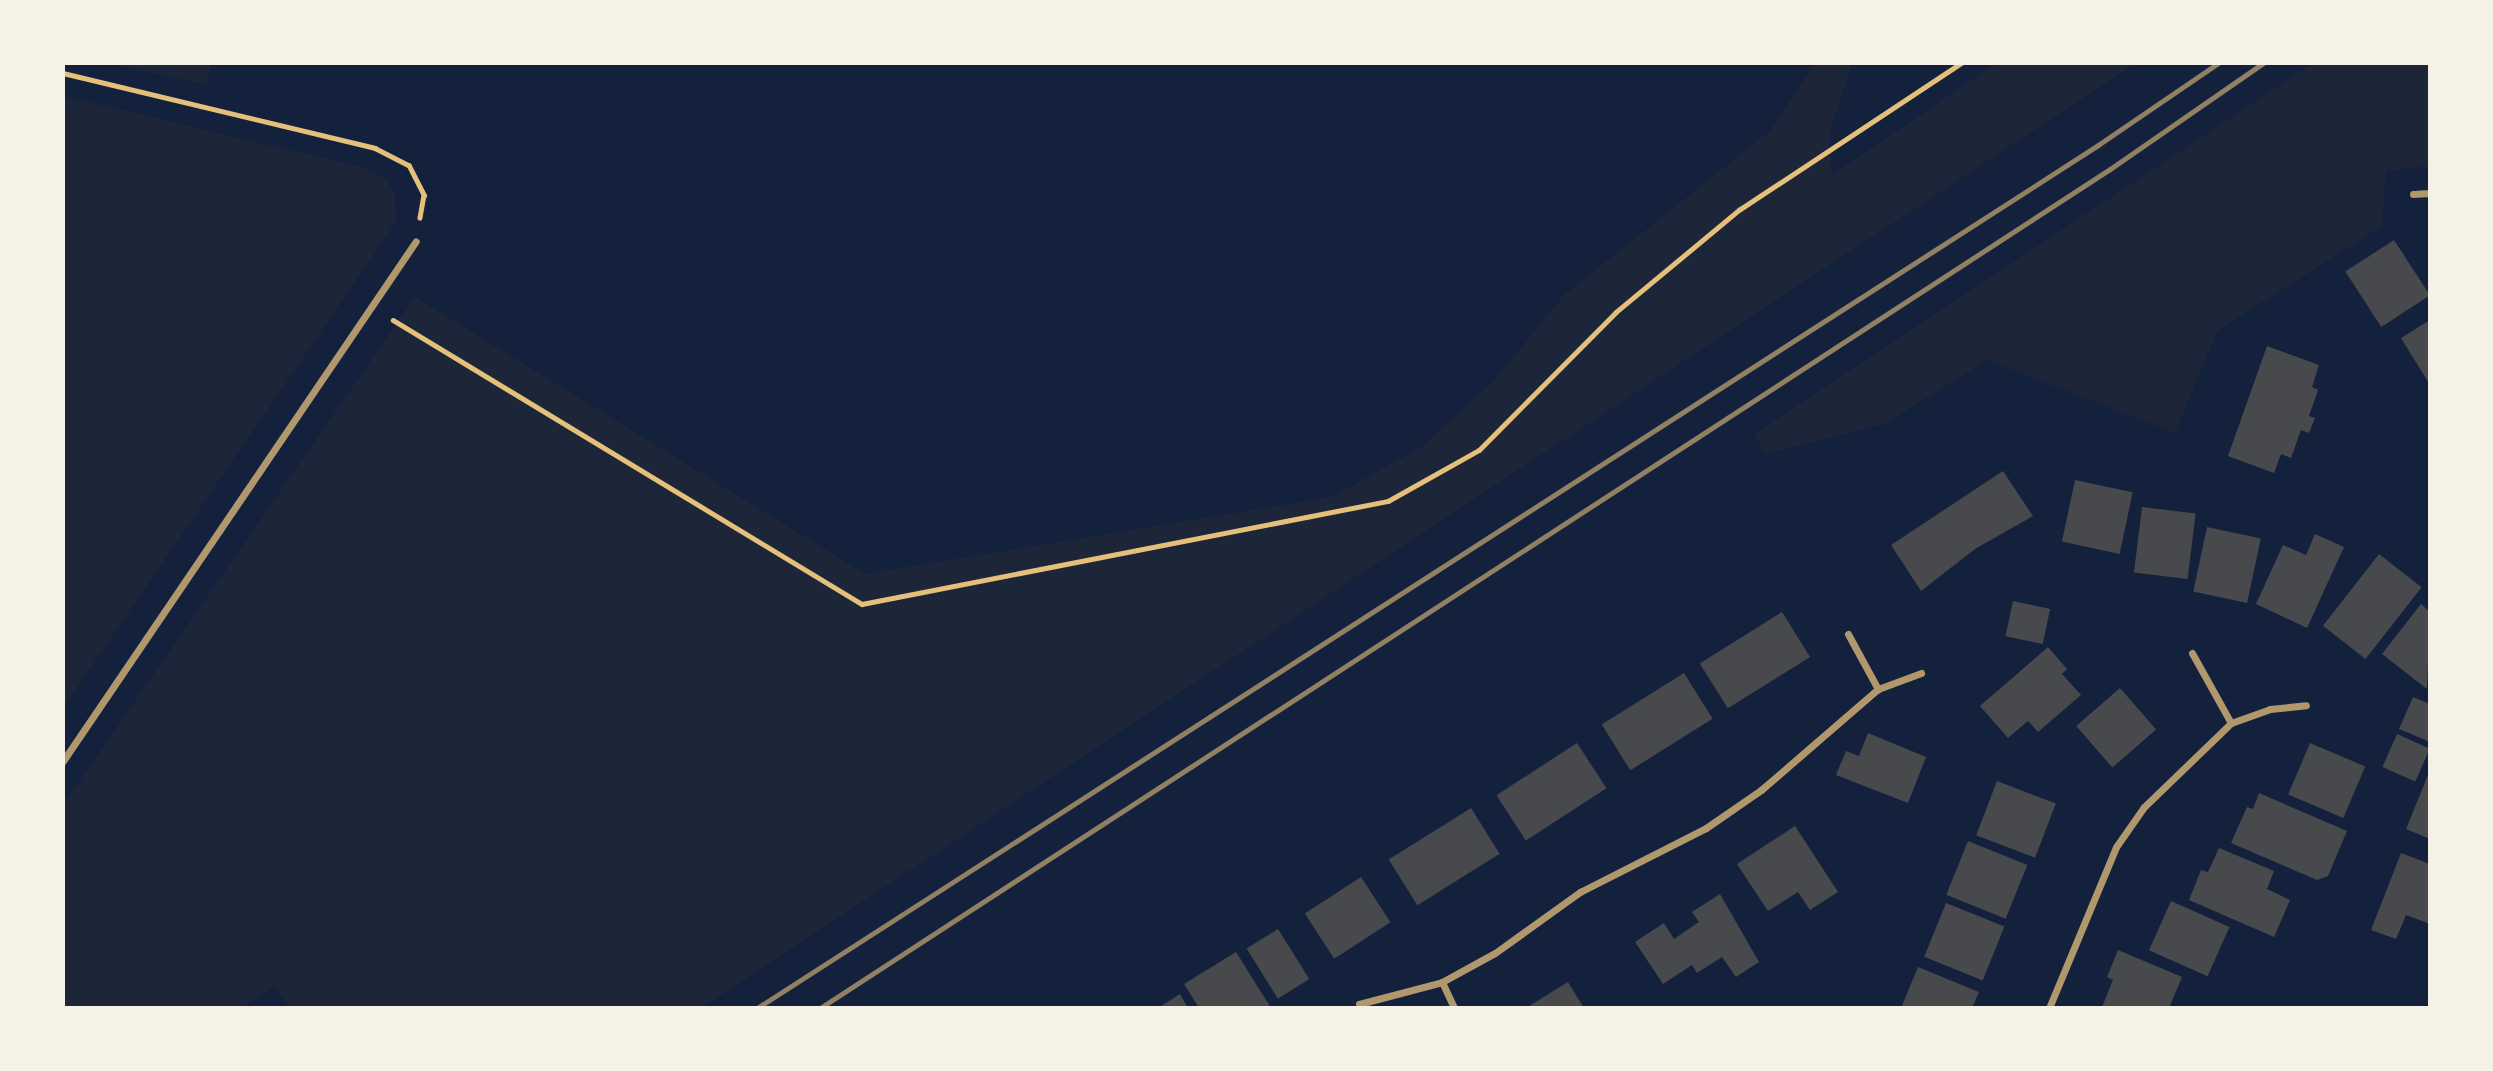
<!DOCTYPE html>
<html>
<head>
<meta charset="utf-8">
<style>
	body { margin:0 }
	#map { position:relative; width:2493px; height:1071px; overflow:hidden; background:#14213d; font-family:"Titillium Web",sans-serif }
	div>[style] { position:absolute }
	.green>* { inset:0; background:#1d2539 }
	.building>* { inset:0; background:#48494c; transform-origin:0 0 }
	.path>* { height:4.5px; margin:-2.25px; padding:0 2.25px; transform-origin:2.25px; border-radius:2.25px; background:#e5c07b }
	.minor>* { height:7px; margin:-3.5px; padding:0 3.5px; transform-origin:3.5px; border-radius:3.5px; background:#b1986c }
	.rail>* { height:5px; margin:-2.5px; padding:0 2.5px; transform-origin:2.5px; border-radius:2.5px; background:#918062 }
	span { translate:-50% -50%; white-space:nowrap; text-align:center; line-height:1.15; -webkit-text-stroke:5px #f6f1e7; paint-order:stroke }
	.frame { position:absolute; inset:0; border:65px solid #f6f1e7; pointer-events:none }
</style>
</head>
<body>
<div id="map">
	<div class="green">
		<i style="clip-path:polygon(109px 63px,211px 63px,207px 85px)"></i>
		<i style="clip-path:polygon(1815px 63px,1852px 63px,1829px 135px,1832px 175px,1997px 63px,2136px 63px,701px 1008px,290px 1008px,275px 986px,241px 1008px,63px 1008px,63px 805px,415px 297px,865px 574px,1332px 497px,1420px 448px,1494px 381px,1563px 296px,1770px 131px)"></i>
		<i style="clip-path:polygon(2314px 63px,2430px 63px,2430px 166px,2386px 171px,2382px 226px,2217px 331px,2175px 433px,1988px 360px,1886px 423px,1765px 454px,1754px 434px)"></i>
		<i style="clip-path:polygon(63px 96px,361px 167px,384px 177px,395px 193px,396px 222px,63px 708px)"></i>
	</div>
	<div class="building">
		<i style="left:2394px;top:240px;width:66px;height:58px;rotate:57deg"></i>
		<i style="clip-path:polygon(2430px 320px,2430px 385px,2401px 338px)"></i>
		<i style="clip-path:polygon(2267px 346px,2319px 365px,2312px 387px,2318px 390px,2309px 416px,2315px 418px,2309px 433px,2301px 430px,2291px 458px,2281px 454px,2274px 473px,2228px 456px)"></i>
		<i style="clip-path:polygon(2003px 471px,2033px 516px,1975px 549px,1921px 591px,1891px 545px)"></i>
		<i style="left:2075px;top:480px;width:59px;height:63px;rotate:12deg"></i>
		<i style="left:2142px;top:507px;width:54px;height:66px;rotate:7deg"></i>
		<i style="left:2207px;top:527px;width:55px;height:66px;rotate:12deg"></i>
		<i style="clip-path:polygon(2315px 534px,2344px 547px,2307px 628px,2256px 604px,2283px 545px,2306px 555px)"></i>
		<i style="left:2379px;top:554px;width:54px;height:91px;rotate:38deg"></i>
		<i style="left:2013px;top:601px;width:38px;height:36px;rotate:12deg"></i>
		<i style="clip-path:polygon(2421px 604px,2430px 612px,2427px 689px,2382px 654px)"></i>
		<i style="left:1782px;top:612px;width:53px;height:97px;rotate:58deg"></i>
		<i style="clip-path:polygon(2048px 647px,2067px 669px,2062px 674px,2081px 695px,2038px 732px,2028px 721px,2008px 738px,1980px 706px)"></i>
		<i style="left:1684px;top:673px;width:54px;height:97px;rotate:58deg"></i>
		<i style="left:2120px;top:688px;width:55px;height:58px;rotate:49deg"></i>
		<i style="clip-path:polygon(2413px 697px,2430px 704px,2430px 742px,2399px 729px)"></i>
		<i style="clip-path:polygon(1868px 733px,1926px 757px,1908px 803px,1836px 775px,1846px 751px,1859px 756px)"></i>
		<i style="left:2397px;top:734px;width:36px;height:36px;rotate:24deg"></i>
		<i style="left:1577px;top:743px;width:54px;height:96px;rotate:57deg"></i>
		<i style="left:2310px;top:743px;width:60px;height:56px;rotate:23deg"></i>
		<i style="clip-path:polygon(2430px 770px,2430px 839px,2406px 829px)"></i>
		<i style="left:1997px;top:781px;width:63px;height:58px;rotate:21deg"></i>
		<i style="clip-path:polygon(2259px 793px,2347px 831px,2328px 876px,2317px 880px,2231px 843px,2247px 807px,2253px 809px)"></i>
		<i style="left:1471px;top:808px;width:54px;height:97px;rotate:58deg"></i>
		<i style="clip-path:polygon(1795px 826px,1838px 892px,1810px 910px,1798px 892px,1768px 911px,1737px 864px)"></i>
		<i style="left:1968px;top:841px;width:64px;height:58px;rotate:22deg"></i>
		<i style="clip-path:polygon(2219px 848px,2274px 871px,2267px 889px,2290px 900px,2274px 937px,2189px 900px,2201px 870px,2208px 872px)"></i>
		<i style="clip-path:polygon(2401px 853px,2430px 864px,2430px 924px,2406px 915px,2396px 939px,2371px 930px)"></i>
		<i style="left:1361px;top:877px;width:54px;height:67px;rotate:57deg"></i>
		<i style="clip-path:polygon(1720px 894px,1759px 962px,1736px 977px,1722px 957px,1697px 973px,1692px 965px,1663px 984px,1635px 942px,1664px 923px,1674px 939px,1699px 922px,1692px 912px)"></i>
		<i style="left:2171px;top:901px;width:64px;height:54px;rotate:24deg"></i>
		<i style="left:1946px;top:903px;width:63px;height:58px;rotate:22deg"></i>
		<i style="left:1278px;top:929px;width:59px;height:37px;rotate:58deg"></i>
		<i style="clip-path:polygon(2118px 950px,2182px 977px,2169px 1008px,2102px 1007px,2113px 980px,2107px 977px)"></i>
		<i style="clip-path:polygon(1236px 952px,1271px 1008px,1199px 1008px,1184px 984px)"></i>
		<i style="clip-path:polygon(1918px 967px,1979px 992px,1972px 1008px,1901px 1008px)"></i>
		<i style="clip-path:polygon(1568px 982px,1584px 1008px,1526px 1008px)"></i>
		<i style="clip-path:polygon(1180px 994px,1188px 1008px,1158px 1008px)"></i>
	</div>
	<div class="path">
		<i style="left:63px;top:73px;width:321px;rotate:13.5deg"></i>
		<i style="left:375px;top:148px;width:38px;rotate:27deg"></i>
		<i style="left:409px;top:165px;width:34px;rotate:63deg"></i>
		<i style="left:424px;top:195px;width:23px;rotate:100deg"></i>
		<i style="left:393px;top:320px;width:548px;rotate:31.2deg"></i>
		<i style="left:862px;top:604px;width:536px;rotate:-11.08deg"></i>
		<i style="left:1388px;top:501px;width:104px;rotate:-29.3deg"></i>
		<i style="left:1479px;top:450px;width:194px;rotate:-45.2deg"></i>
		<i style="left:1616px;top:312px;width:160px;rotate:-39.7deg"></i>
		<i style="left:1739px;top:210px;width:266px;rotate:-33.5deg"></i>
	</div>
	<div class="minor">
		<i style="left:2413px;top:194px;width:17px;rotate:-3deg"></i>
		<i style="left:1848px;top:634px;width:63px;rotate:61.4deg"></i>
		<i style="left:2192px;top:653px;width:80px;rotate:60.9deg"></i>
		<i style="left:63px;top:761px;width:628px;rotate:-55.83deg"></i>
		<i style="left:1442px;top:982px;width:29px;rotate:65deg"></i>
		<i style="left:1359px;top:1004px;width:86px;rotate:-14.8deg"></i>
		<i style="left:1442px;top:982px;width:60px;rotate:-28.7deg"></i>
		<i style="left:1495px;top:953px;width:105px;rotate:-35.7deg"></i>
		<i style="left:1580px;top:892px;width:141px;rotate:-26.9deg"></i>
		<i style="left:1706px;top:828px;width:67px;rotate:-34.6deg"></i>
		<i style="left:1761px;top:790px;width:155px;rotate:-40.8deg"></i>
		<i style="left:1878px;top:689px;width:46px;rotate:-20.4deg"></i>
		<i style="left:2049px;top:1008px;width:174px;rotate:-67.4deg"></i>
		<i style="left:2116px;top:847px;width:49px;rotate:-55deg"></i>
		<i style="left:2144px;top:807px;width:121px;rotate:-44deg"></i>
		<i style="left:2231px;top:723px;width:41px;rotate:-19.7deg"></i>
		<i style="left:2270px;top:709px;width:36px;rotate:-6deg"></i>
	</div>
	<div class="rail">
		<i style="left:757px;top:1008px;width:1595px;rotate:-32.76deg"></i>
		<i style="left:2098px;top:145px;width:145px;rotate:-34.3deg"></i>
		<i style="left:820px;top:1008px;width:1539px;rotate:-33.04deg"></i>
		<i style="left:2110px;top:169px;width:186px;rotate:-34.7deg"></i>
	</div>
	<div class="frame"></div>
</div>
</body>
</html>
